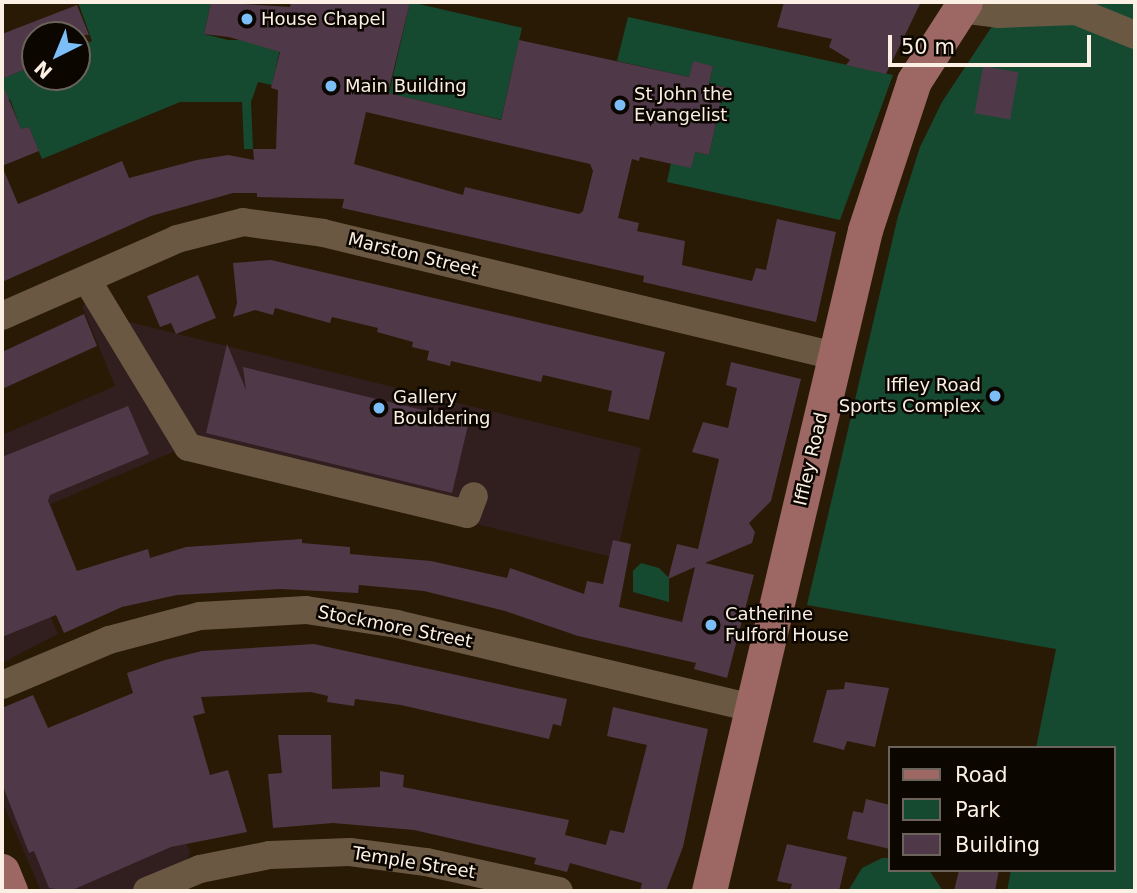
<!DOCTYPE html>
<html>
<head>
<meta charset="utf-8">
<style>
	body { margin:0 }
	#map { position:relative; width:1137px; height:893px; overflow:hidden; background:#291a05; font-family:"DejaVu Sans",sans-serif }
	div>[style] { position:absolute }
	.commercial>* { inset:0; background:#311e1f }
	.green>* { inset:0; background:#154a31; transform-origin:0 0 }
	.building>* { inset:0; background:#4f3847; transform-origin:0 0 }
	.minor>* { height:28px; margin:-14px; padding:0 14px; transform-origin:14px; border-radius:14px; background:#6b5842 }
	.major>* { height:35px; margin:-17.5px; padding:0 17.5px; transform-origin:17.5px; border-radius:17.5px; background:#9d6863 }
	.dots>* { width:19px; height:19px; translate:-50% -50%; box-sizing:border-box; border:4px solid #0c0601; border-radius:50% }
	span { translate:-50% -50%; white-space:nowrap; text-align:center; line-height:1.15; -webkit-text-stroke:5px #0c0601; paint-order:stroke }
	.poi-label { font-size:18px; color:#fbf0e3 }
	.left { translate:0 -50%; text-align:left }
	.right { translate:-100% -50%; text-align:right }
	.street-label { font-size:18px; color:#fbf0e3 }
	.frame { position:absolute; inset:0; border:4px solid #fbf0e3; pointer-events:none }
	.legend { position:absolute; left:888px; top:746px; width:228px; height:126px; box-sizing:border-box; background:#0c0601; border:2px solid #6c645b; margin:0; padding:9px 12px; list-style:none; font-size:21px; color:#fbf0e3 }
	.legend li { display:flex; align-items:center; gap:14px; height:35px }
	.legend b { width:35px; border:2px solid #6c645b }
	.north { position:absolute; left:21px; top:21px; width:70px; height:70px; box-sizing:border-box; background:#0c0601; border:2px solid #6c645b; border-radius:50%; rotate:223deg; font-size:19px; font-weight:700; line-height:28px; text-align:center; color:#fbf0e3 }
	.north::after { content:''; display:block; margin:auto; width:24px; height:32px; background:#7bbef8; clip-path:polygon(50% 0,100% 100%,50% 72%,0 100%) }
	.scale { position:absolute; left:888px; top:35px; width:203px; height:32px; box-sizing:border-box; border:4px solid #fbf0e3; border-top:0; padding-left:9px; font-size:21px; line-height:24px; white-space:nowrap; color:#fbf0e3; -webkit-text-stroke:5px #0c0601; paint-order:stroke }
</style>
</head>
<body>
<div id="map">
	<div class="commercial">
		<i style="clip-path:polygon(106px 293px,121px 320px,641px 448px,616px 558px,175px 451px,51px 504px,58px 524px,2px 547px,2px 435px,115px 386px,82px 306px)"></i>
		<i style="clip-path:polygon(27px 562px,58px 634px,2px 663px,2px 573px)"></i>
		<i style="clip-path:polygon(2px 722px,52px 822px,168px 799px,190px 852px,175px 891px,41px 891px,2px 801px)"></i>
	</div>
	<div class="green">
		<i style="clip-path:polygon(78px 2px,211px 2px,204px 34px,228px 40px,282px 40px,272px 85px,258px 82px,251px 102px,253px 149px,244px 149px,242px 102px,180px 102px,42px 159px,29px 127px,21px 130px,10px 99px,6px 101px,2px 79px,35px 65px,35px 77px,77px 77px,77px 48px,92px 41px)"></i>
		<i style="left:410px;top:2px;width:115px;height:94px;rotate:13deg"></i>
		<i style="clip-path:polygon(1008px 2px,1135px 2px,1135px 891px,1007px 891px,1011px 870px,1114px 870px,1114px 748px,1036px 748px,1056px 649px,807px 605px,898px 216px,920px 147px,942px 102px)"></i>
		<i style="clip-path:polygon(628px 17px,893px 75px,840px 220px,667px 182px,671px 163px,695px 152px,709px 155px,724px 87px,709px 84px,713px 66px,693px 62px,689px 77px,617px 61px)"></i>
		<i style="clip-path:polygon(641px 563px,659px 568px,669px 578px,669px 602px,633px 592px,633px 571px)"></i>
		<i style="clip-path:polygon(882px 858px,890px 858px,890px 870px,929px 870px,943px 891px,848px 891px,862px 868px)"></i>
	</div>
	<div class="building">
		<i style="clip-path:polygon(evenodd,211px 2px,290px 7px,291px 2px,410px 2px,388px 93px,501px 120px,519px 40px,689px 77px,693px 61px,713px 66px,709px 84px,724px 87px,709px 155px,695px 152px,691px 168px,640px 157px,639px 161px,632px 159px,618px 218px,639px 223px,637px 231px,685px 241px,682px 265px,752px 281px,756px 268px,766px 270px,777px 219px,836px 232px,816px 322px,643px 282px,644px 276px,342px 208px,344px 199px,257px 197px,257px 193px,233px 193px,151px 216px,2px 282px,2px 166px,18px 204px,122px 161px,129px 178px,197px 160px,228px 155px,254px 160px,253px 149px,276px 149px,278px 90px,271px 88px,280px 52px,229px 37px,204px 34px,211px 2px,366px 112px,590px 164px,593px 171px,583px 211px,579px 214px,465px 187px,463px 195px,354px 164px,366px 112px)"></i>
		<i style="clip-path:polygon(784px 2px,921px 2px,886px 74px,846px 65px,850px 60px,829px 47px,832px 39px,777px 27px)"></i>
		<i style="clip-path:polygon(77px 5px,89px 35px,35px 35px,35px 65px,2px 79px,2px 34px)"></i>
		<i style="left:983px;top:66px;width:36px;height:48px;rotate:10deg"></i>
		<i style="clip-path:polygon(2px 83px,21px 129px,29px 127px,39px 151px,2px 166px)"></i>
		<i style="clip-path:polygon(271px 260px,665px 352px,649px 420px,608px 411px,612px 391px,543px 375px,541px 382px,451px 361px,450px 366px,427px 360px,429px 351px,412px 347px,413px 342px,377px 332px,378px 328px,332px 317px,330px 323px,275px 308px,273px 315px,255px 310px,233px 317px,237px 303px,233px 263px)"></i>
		<i style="clip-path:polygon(198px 275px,216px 318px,176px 334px,171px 323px,160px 327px,147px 296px)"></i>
		<i style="clip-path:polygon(84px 314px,97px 346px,2px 389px,2px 352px)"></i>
		<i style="clip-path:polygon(227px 344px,246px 390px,243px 367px,469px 421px,452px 493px,206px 433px)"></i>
		<i style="clip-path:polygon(731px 362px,801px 379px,771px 501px,749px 523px,755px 532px,752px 543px,705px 563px,754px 575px,727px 678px,694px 669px,696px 663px,578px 636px,505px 611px,424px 591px,359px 585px,358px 593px,280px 589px,177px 595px,122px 607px,64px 633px,56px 615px,2px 637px,2px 457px,128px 406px,149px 454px,50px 495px,48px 501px,77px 571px,148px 549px,150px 558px,186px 547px,302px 539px,302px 543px,350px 547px,350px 554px,431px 561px,507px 578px,510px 568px,584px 594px,587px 581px,603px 584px,613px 540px,631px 544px,619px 607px,682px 622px,695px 567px,668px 579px,677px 544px,698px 549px,719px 459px,692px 452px,703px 422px,728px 428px,737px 388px,726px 385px)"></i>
		<i style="clip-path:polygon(314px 644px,567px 699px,561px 726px,553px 724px,549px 739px,401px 705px,355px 699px,354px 706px,327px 702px,328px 696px,311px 692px,201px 697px,205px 713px,193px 716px,210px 775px,228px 770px,247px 832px,171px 847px,70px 891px,49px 888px,34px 851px,29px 853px,2px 784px,2px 708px,33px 695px,48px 728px,133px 693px,127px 673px,165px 660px,202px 651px)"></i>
		<i style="clip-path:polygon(845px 682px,889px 688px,875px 747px,847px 741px,844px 750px,813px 742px,827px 690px,844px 689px)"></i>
		<i style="clip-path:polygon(613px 707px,708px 729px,683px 847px,666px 891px,640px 891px,642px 883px,570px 863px,567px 872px,534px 864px,536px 858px,414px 830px,333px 823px,273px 828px,268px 774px,282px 773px,278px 735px,331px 735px,332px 789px,380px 787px,380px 771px,404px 775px,403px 787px,569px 820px,565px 835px,606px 845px,610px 830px,624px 833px,647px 745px,607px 736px)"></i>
		<i style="clip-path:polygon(866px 799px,890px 805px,890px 849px,847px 839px,853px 811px,863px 813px)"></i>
		<i style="clip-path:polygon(787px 844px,847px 857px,839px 891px,790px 891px,792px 884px,777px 881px)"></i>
		<i style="clip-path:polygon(959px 870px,999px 870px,995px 891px,954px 891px)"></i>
	</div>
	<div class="minor">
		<i style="left:960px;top:9px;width:39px;rotate:7deg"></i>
		<i style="left:999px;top:14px;width:77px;rotate:-2.2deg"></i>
		<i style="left:1076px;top:11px;width:64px;rotate:22.1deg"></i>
		<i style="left:87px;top:280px;width:195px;rotate:58.8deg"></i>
		<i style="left:188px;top:447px;width:287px;rotate:13.5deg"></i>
		<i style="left:467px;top:514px;width:19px;rotate:-69deg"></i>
		<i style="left:2px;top:316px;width:191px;rotate:-23.7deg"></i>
		<i style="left:177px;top:239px;width:68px;rotate:-14.4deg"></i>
		<i style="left:243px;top:222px;width:81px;rotate:7.8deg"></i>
		<i style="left:323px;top:233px;width:527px;rotate:13.51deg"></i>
		<i style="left:2px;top:685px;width:116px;rotate:-22.8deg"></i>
		<i style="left:109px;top:640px;width:94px;rotate:-14.8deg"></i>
		<i style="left:200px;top:616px;width:106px;rotate:-3.2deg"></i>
		<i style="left:306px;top:610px;width:92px;rotate:8.7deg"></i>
		<i style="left:397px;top:624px;width:365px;rotate:13.3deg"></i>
		<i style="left:147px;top:891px;width:57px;rotate:-22.5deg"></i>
		<i style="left:200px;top:869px;width:71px;rotate:-11.3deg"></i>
		<i style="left:270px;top:855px;width:80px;rotate:-2.1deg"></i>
		<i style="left:350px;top:852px;width:77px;rotate:7.5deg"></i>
		<i style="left:426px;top:862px;width:136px;rotate:12.3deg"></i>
	</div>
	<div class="major">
		<i style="left:2px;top:871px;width:22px;rotate:68deg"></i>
		<i style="left:709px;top:891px;width:679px;rotate:-76.72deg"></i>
		<i style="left:865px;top:230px;width:157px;rotate:-71.8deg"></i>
		<i style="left:914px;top:81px;width:94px;rotate:-57.2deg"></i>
	</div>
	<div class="dots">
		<i style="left:247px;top:19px;background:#7bbef8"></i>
		<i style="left:331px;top:86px;background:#7bbef8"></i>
		<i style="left:620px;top:105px;background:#7bbef8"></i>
		<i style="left:995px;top:396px;background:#7bbef8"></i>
		<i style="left:379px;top:408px;background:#7bbef8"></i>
		<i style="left:711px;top:625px;background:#7bbef8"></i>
	</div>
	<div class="poi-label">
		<span class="left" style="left:261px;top:19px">House Chapel</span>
		<span class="left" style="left:345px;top:86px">Main Building</span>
		<span class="left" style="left:634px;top:105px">St John the<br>Evangelist</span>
		<span class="right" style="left:981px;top:396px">Iffley Road<br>Sports Complex</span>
		<span class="left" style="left:393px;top:408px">Gallery<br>Bouldering</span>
		<span class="left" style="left:725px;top:625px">Catherine<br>Fulford House</span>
	</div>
	<div class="street-label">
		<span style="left:413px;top:255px;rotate:14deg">Marston Street</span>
		<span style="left:811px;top:459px;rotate:-77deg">Iffley Road</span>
		<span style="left:395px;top:627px;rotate:11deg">Stockmore Street</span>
		<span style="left:414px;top:863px;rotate:9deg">Temple Street</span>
	</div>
	<div class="frame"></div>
	<ul class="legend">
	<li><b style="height:9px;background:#9d6863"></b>Road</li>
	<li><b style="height:19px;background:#154a31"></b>Park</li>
	<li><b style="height:19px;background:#4f3847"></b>Building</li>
	</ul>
	<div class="north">N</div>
	<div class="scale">50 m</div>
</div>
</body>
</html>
